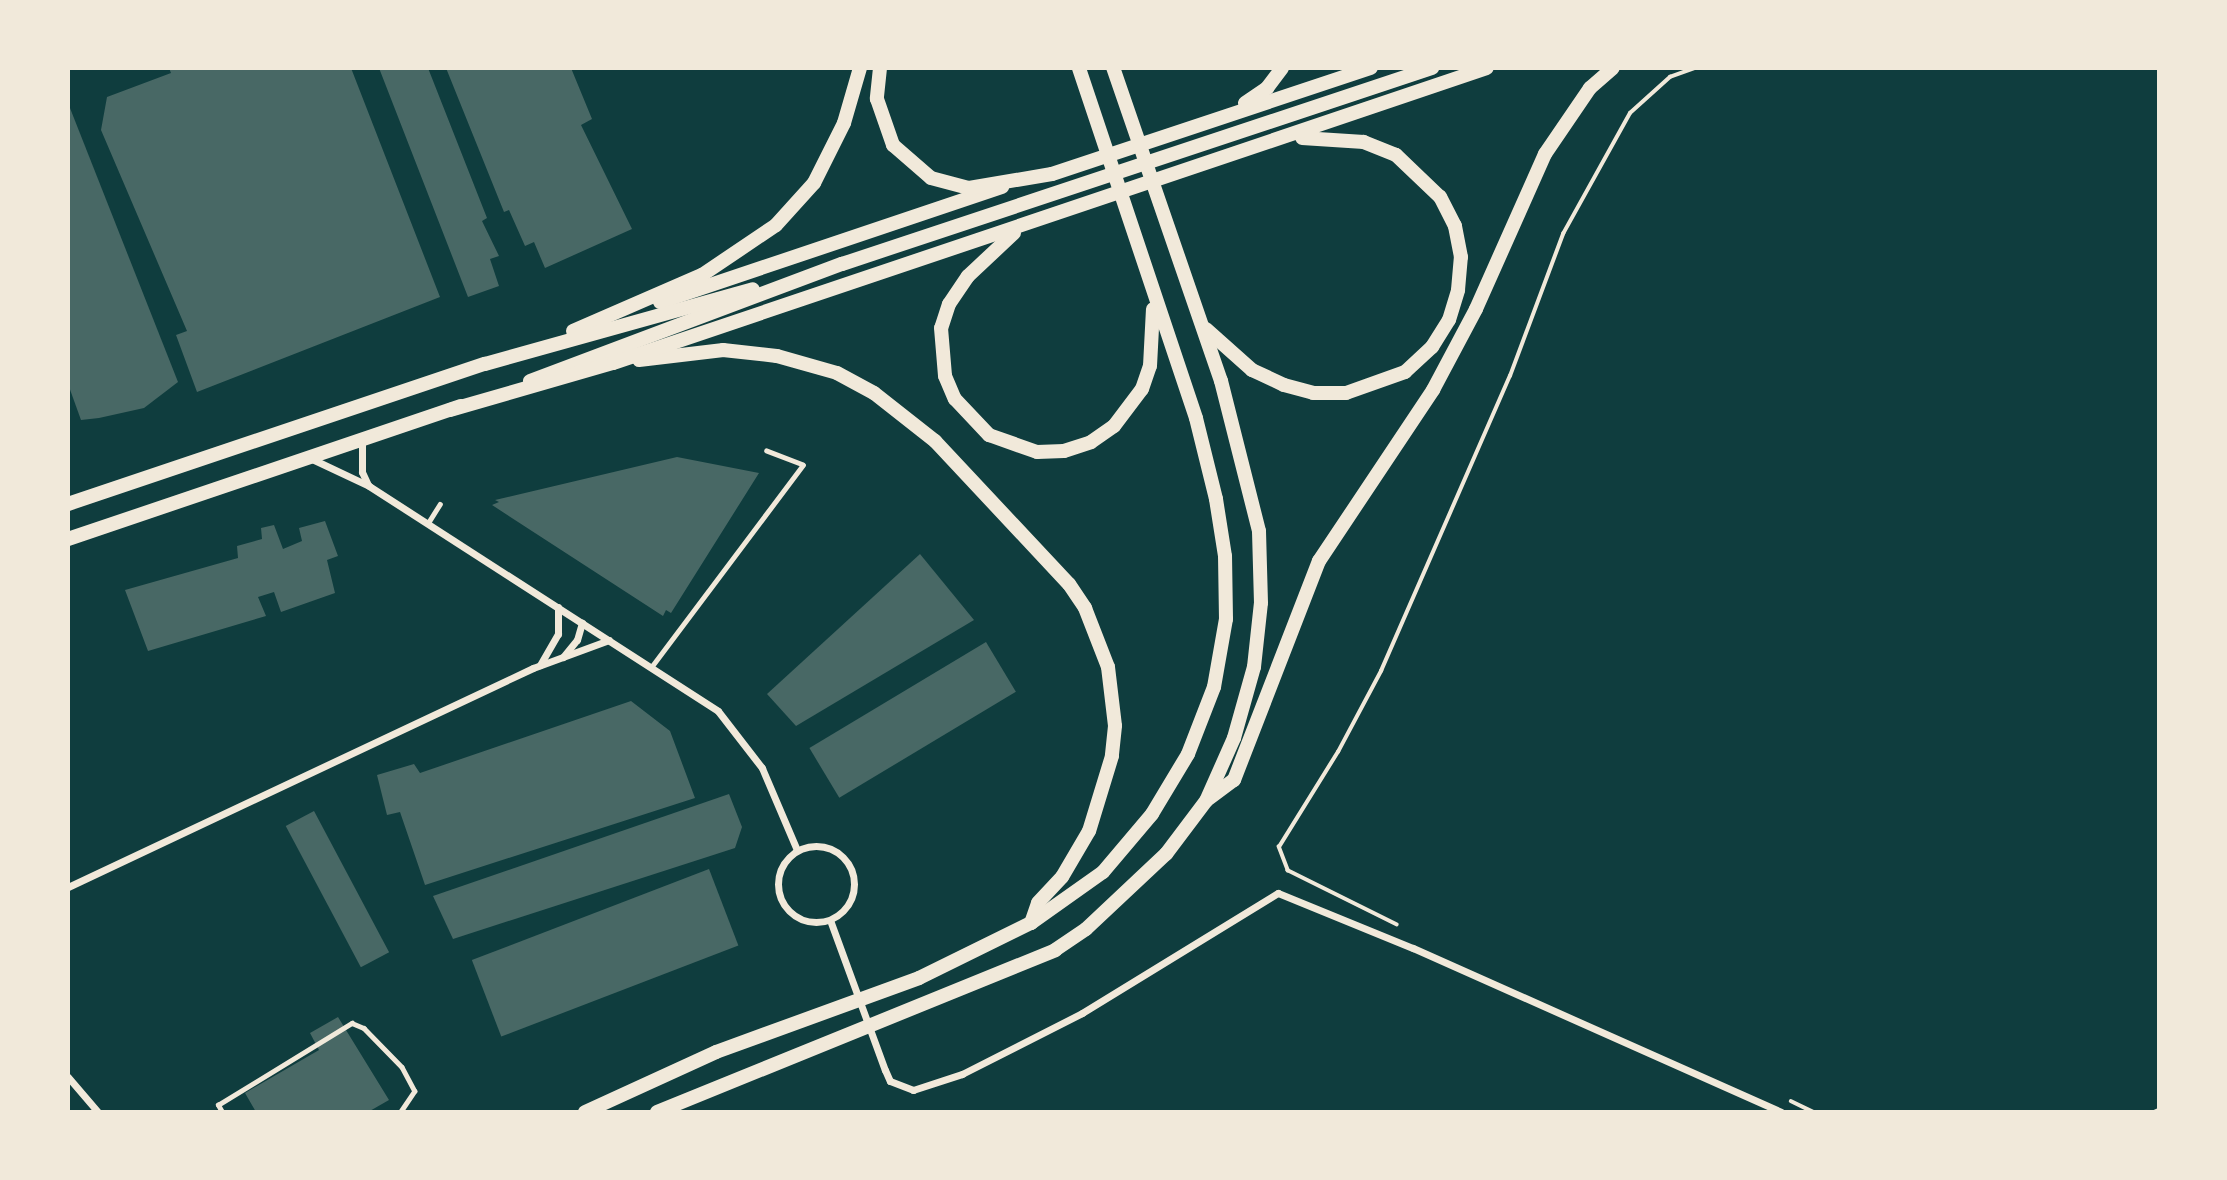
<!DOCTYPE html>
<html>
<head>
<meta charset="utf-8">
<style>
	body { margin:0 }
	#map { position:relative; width:2227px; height:1180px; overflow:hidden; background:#0f3d3e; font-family:"Roboto Serif",serif }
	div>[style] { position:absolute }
	.building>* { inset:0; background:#486865; transform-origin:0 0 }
	.path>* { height:3.5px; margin:-1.75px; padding:0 1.75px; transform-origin:1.75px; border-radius:1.75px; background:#f1e9da }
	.service>* { height:4.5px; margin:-2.25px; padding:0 2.25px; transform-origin:2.25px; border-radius:2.25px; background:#f1e9da }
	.minor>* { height:7px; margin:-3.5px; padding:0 3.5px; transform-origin:3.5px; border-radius:3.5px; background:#f1e9da }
	.minor>.ring { margin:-3.5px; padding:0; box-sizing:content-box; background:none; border:7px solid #f1e9da; border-radius:50% }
	.primary>* { height:14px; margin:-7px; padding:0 7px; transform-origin:7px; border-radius:7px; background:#f1e9da }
	.trunk>* { height:14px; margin:-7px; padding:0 7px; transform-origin:7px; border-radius:7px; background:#f1e9da }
	span { translate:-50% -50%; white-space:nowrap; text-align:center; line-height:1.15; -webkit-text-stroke:5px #f1e9da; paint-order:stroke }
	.frame { position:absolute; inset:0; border:70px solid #f1e9da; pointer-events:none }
</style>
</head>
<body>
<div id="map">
	<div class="building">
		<i style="clip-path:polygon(169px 68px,351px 68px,440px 297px,197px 392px,176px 335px,187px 331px,101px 130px,107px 97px,171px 73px)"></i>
		<i style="clip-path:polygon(379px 68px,428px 68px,487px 218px,482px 221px,499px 256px,490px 259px,499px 286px,468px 297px)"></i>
		<i style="clip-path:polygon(446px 68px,571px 68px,592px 119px,581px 125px,632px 229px,545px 268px,534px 242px,525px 246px,509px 210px,504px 212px)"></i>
		<i style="clip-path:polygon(68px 103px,178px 382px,144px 408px,99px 418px,81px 420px,68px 384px)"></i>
		<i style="clip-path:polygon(677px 457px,759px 473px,671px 613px,666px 610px,663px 616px,492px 505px,499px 502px,495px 500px)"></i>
		<i style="clip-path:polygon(325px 521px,338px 556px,327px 560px,335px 593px,281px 612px,274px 592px,258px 597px,266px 616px,148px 651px,125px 590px,238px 558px,237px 546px,262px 539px,261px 528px,274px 525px,283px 549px,302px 541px,299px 528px)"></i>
		<i style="clip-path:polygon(920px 554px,974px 620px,796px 726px,767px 694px)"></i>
		<i style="left:986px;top:642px;width:58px;height:206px;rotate:59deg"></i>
		<i style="clip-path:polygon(631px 701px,670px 731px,695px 798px,425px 885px,400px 812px,387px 815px,377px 775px,414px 764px,420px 773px)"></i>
		<i style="clip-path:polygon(729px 794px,742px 827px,735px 848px,453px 939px,433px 896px)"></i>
		<i style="left:314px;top:811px;width:160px;height:32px;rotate:62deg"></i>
		<i style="left:709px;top:869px;width:82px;height:254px;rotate:69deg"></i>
		<i style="clip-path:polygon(338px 1017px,389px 1100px,368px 1112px,256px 1112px,245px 1093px,319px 1050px,310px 1033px)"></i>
	</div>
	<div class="path">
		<i style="left:1397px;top:925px;width:122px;rotate:-153.6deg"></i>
		<i style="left:1288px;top:871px;width:26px;rotate:-111deg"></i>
		<i style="left:1279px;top:847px;width:112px;rotate:-58.2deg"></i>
		<i style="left:1338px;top:752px;width:92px;rotate:-62deg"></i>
		<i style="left:1381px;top:671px;width:322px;rotate:-66.4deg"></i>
		<i style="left:1510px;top:376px;width:152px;rotate:-69.5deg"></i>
		<i style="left:1563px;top:234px;width:138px;rotate:-61deg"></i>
		<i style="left:1630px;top:113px;width:54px;rotate:-42deg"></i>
		<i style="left:1670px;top:77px;width:27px;rotate:-20deg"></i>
		<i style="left:1791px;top:1101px;width:25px;rotate:26deg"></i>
		<i style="left:2154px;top:1112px;width:5px;rotate:-22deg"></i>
	</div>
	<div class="service">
		<i style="left:428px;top:523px;width:22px;rotate:-58deg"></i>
		<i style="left:652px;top:666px;width:251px;rotate:-53.1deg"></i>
		<i style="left:803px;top:465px;width:39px;rotate:-159deg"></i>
		<i style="left:222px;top:1112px;width:8px;rotate:-120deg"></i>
		<i style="left:218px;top:1105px;width:157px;rotate:-31.5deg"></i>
		<i style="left:352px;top:1023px;width:13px;rotate:23deg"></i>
		<i style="left:364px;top:1028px;width:54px;rotate:45.7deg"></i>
		<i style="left:402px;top:1067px;width:27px;rotate:62deg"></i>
		<i style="left:415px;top:1091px;width:25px;rotate:124deg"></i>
	</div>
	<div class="minor">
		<i style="left:362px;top:441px;width:31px;rotate:90deg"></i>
		<i style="left:362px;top:472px;width:14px;rotate:65deg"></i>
		<i style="left:312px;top:459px;width:63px;rotate:25.3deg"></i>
		<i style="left:369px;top:486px;width:415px;rotate:32.8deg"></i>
		<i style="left:718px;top:711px;width:72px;rotate:52.3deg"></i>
		<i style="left:762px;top:768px;width:89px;rotate:66.9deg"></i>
		<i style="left:563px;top:657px;width:22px;rotate:-51deg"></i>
		<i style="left:577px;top:640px;width:18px;rotate:-74deg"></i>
		<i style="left:540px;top:665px;width:36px;rotate:-60deg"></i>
		<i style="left:558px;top:634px;width:27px;rotate:-90deg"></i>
		<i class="ring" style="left:778px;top:846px;width:69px;height:69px"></i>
		<i style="left:68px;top:887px;width:514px;rotate:-25.22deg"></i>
		<i style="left:533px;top:668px;width:81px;rotate:-20.2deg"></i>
		<i style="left:830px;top:920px;width:160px;rotate:69.9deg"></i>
		<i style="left:885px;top:1070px;width:12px;rotate:66deg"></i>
		<i style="left:890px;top:1081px;width:25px;rotate:21deg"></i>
		<i style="left:913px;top:1090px;width:52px;rotate:-18.1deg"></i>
		<i style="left:962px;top:1074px;width:135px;rotate:-26.9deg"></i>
		<i style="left:1082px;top:1013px;width:230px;rotate:-31.5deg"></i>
		<i style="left:1278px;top:893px;width:146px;rotate:22.2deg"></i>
		<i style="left:1413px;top:948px;width:403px;rotate:24deg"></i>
		<i style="left:68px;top:1077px;width:46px;rotate:49.4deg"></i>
	</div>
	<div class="primary">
		<i style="left:660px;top:302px;width:361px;rotate:-18.6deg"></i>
		<i style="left:573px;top:331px;width:141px;rotate:-23.5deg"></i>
		<i style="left:702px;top:275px;width:89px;rotate:-34deg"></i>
		<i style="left:776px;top:225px;width:57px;rotate:-47.9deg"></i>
		<i style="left:814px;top:183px;width:67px;rotate:-63.4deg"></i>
		<i style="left:844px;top:123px;width:57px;rotate:-73.8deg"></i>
		<i style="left:530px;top:381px;width:333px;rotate:-20.6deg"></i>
		<i style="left:68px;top:504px;width:440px;rotate:-18.6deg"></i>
		<i style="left:485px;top:364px;width:278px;rotate:-15.6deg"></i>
		<i style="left:68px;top:539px;width:415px;rotate:-18.7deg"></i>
	</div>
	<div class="trunk">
		<i style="left:880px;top:68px;width:31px;rotate:96deg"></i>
		<i style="left:877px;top:99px;width:49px;rotate:70.8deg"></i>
		<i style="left:893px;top:145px;width:50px;rotate:41deg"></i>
		<i style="left:931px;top:178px;width:39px;rotate:15deg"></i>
		<i style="left:969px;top:188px;width:84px;rotate:-9.6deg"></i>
		<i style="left:1052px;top:174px;width:336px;rotate:-18.4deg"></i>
		<i style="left:1245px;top:103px;width:27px;rotate:-34deg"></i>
		<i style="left:1267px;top:88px;width:25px;rotate:-53deg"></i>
		<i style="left:1014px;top:233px;width:63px;rotate:136.9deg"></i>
		<i style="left:968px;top:276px;width:34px;rotate:124deg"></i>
		<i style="left:949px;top:304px;width:25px;rotate:108deg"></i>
		<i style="left:941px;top:328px;width:48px;rotate:85.2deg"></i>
		<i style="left:945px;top:376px;width:25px;rotate:67deg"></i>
		<i style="left:955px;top:399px;width:50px;rotate:46.6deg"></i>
		<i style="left:989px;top:435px;width:51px;rotate:19.5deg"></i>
		<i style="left:1037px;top:452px;width:27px;rotate:-2deg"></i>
		<i style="left:1064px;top:451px;width:28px;rotate:-18deg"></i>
		<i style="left:1091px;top:442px;width:28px;rotate:-35deg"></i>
		<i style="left:1114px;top:426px;width:46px;rotate:-52.9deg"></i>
		<i style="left:1142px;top:389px;width:24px;rotate:-71deg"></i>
		<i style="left:1150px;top:366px;width:57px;rotate:-87deg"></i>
		<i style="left:842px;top:264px;width:622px;rotate:-18.38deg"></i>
		<i style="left:1206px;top:329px;width:62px;rotate:41.7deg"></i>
		<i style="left:1252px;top:370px;width:35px;rotate:25deg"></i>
		<i style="left:1284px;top:385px;width:30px;rotate:15deg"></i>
		<i style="left:1313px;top:393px;width:33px"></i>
		<i style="left:1346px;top:393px;width:63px;rotate:-19.6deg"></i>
		<i style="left:1405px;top:372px;width:37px;rotate:-43deg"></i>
		<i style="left:1432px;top:347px;width:32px;rotate:-58deg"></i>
		<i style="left:1449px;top:320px;width:31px;rotate:-73deg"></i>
		<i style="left:1458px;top:290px;width:33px;rotate:-85deg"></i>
		<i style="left:1461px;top:257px;width:32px;rotate:-101deg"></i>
		<i style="left:1455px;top:226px;width:33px;rotate:-117deg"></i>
		<i style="left:1440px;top:197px;width:61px;rotate:-136.3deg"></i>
		<i style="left:1396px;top:155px;width:35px;rotate:-158deg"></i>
		<i style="left:1364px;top:142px;width:62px;rotate:-176.3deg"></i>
		<i style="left:639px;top:360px;width:85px;rotate:-6.8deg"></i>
		<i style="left:723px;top:350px;width:54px;rotate:6.3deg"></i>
		<i style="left:777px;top:356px;width:62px;rotate:15.8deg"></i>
		<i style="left:837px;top:373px;width:42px;rotate:28.4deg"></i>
		<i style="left:874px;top:393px;width:78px;rotate:38.2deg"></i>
		<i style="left:935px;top:441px;width:196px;rotate:46.9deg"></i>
		<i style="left:1069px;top:584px;width:29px;rotate:56deg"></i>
		<i style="left:1085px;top:608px;width:63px;rotate:68.7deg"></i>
		<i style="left:1108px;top:667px;width:59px;rotate:83.2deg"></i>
		<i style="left:1115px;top:726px;width:30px;rotate:96deg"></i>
		<i style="left:1112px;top:756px;width:78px;rotate:107deg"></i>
		<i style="left:1089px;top:831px;width:53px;rotate:120.4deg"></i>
		<i style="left:1062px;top:877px;width:35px;rotate:133deg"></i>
		<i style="left:1038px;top:903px;width:21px;rotate:109deg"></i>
		<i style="left:450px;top:410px;width:170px;rotate:-16.1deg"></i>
		<i style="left:613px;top:363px;width:922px;rotate:-18.65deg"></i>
		<i style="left:1207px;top:800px;width:34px;rotate:-37deg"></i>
		<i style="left:1234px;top:780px;width:235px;rotate:-68.8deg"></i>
		<i style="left:1319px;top:561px;width:206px;rotate:-56.3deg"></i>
		<i style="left:1433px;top:390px;width:92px;rotate:-62deg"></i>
		<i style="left:1476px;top:309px;width:170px;rotate:-66deg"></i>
		<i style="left:1545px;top:154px;width:80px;rotate:-55.7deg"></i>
		<i style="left:1590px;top:88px;width:30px;rotate:-41deg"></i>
		<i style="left:585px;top:1112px;width:144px;rotate:-24.6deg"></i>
		<i style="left:716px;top:1052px;width:216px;rotate:-20deg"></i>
		<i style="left:919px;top:978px;width:125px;rotate:-26.2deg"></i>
		<i style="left:1031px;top:923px;width:88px;rotate:-35.3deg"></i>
		<i style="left:1103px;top:872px;width:76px;rotate:-49.8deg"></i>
		<i style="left:1152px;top:814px;width:70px;rotate:-59deg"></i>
		<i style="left:1188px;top:754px;width:72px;rotate:-68.8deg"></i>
		<i style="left:1214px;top:687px;width:69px;rotate:-80deg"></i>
		<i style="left:1226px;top:619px;width:63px;rotate:-90.9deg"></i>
		<i style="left:1225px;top:556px;width:58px;rotate:-99deg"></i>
		<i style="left:1216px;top:499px;width:83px;rotate:-103.9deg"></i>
		<i style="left:1196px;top:418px;width:369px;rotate:-108.5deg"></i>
		<i style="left:657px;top:1112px;width:430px;rotate:-22.1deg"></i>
		<i style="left:1055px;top:950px;width:37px;rotate:-34deg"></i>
		<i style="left:1086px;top:929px;width:110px;rotate:-43.2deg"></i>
		<i style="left:1166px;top:854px;width:66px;rotate:-53deg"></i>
		<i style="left:1206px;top:801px;width:69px;rotate:-66deg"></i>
		<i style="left:1234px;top:738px;width:74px;rotate:-74.3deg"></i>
		<i style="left:1254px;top:667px;width:64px;rotate:-83.8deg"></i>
		<i style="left:1261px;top:603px;width:72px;rotate:-91.6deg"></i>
		<i style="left:1259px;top:531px;width:155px;rotate:-104.2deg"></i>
		<i style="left:1221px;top:381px;width:331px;rotate:-109deg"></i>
	</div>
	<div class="frame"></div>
</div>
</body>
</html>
